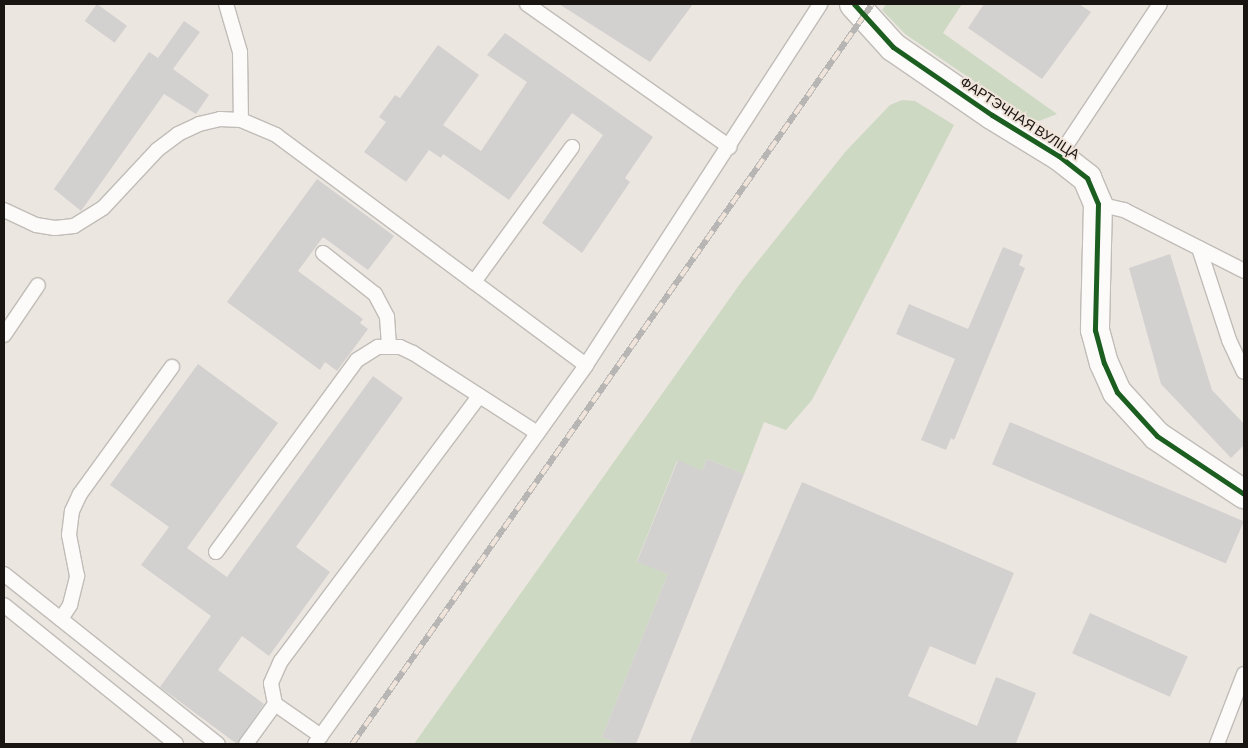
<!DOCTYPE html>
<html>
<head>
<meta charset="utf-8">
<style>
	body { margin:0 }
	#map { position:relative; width:1248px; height:748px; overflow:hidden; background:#ece6e0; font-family:Barlow,sans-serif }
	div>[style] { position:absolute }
	.green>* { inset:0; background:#cdd9c3 }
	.building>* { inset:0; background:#d3d0d0; transform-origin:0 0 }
	.roads { filter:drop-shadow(1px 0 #c0bcb7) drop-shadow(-1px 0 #c0bcb7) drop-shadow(0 1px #c0bcb7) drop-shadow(0 -1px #c0bcb7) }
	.lane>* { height:14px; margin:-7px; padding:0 7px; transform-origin:7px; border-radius:7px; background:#fcfbfa }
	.street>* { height:28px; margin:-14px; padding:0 14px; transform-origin:14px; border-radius:14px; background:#fcfbfa }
	.rail>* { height:5.5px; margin-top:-2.75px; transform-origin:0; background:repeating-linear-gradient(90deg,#f1e5db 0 11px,#b7b6b4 0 22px); box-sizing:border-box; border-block:1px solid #b7b6b4 }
	.cycleway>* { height:5px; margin:-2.5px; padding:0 2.5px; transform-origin:2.5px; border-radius:2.5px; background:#1b5e20 }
	span { translate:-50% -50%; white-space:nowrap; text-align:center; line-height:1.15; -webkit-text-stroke:4px #f1e5db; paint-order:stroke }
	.street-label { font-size:14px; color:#191512 }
	.frame { position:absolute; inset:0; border:5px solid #191512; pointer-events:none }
</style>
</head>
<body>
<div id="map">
	<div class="green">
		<i style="clip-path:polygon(886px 4px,962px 4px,943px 33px,1057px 114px,1039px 121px,1025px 116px,905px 34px,882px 10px)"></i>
		<i style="clip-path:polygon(902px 100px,915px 101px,954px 125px,812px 400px,786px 430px,764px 422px,744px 474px,707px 459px,702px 471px,677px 461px,637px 561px,668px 574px,602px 737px,620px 744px,414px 744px,742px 281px,846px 151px,890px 105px)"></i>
	</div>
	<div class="building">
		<i style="left:97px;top:4px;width:37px;height:21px;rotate:36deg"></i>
		<i style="clip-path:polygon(559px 4px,693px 4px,650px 62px)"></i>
		<i style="clip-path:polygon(984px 4px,1079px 4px,1091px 12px,1042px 79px,968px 28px)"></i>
		<i style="clip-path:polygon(184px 21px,200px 32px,173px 69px,209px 95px,196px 114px,164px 94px,81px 211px,54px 189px,149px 52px,158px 58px)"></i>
		<i style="clip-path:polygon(505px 33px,653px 137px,625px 178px,630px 182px,582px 253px,542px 223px,603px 135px,572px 113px,509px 200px,443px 154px,441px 158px,429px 150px,406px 182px,364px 152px,386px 122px,379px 117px,395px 95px,400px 98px,438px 45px,479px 75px,443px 125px,481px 151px,527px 82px,487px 55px)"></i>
		<i style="clip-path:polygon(317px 179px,394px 236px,368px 270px,323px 237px,298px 271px,363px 319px,360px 323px,368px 329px,337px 371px,325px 362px,320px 370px,227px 302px)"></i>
		<i style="clip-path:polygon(1003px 247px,1023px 255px,1019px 265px,1025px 268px,954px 440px,951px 438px,946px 450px,921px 440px,955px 359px,896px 334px,909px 304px,968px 329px)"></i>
		<i style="clip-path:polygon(1170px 254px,1212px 390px,1244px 424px,1244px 445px,1231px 458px,1161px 384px,1129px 268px)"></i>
		<i style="clip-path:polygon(198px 364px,278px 423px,187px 548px,227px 577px,373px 376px,403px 398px,296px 547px,330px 572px,269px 656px,242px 636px,218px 670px,264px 704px,237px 744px,160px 687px,211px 616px,141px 565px,169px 527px,110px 485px)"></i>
		<i style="left:1010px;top:422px;width:254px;height:46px;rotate:23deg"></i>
		<i style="clip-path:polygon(707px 459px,744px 474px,636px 744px,620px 744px,602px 737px,668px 574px,637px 562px,678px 460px,702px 471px)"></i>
		<i style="clip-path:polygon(802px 482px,1014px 573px,975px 665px,930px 646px,908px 696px,977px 726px,996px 677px,1036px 693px,1016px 743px,1019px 744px,689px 744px)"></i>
		<i style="left:1090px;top:613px;width:107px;height:44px;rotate:24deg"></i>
	</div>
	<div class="roads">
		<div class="lane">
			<i style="left:226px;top:4px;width:50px;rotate:73.7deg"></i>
			<i style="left:240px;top:52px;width:68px;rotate:89.2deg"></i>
			<i style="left:527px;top:4px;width:248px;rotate:35.2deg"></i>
			<i style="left:1059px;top:156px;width:182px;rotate:-56.4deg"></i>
			<i style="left:1098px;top:204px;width:27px;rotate:13deg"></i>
			<i style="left:1124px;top:210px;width:135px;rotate:26.9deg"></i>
			<i style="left:4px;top:210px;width:35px;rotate:25deg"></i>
			<i style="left:36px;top:225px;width:19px;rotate:9deg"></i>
			<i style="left:55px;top:228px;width:19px;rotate:-6deg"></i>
			<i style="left:74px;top:226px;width:34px;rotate:-32deg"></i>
			<i style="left:103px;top:208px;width:79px;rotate:-47deg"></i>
			<i style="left:157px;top:150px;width:26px;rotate:-37deg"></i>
			<i style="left:178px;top:134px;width:23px;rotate:-25deg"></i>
			<i style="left:199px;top:124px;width:22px;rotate:-13deg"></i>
			<i style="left:220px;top:119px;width:21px;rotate:3deg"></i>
			<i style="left:241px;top:120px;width:38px;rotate:23deg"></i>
			<i style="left:276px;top:135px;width:386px;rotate:36.6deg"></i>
			<i style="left:1199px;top:248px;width:97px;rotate:71.9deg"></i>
			<i style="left:1229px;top:340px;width:35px;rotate:65deg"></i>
			<i style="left:323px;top:253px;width:66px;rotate:38.3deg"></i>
			<i style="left:375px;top:294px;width:26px;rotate:62deg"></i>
			<i style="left:387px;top:317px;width:28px;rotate:86deg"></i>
			<i style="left:474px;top:282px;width:167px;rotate:-54deg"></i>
			<i style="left:4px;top:335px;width:60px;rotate:-55.8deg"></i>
			<i style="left:216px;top:552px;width:238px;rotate:-53.7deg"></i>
			<i style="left:357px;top:360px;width:25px;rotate:-32deg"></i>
			<i style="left:378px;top:347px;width:22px"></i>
			<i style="left:400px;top:347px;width:14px;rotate:25deg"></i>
			<i style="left:413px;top:353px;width:148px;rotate:32.8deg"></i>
			<i style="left:4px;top:574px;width:273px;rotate:38.5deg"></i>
			<i style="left:4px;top:605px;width:221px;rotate:38.9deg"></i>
			<i style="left:61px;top:619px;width:17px;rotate:-57deg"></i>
			<i style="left:70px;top:605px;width:30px;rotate:-76deg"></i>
			<i style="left:77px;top:576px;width:42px;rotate:-101deg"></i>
			<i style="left:69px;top:535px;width:24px;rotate:-83deg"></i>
			<i style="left:72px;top:511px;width:19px;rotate:-65deg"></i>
			<i style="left:80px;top:494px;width:157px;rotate:-54.1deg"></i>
			<i style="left:275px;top:704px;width:21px;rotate:-101deg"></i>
			<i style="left:271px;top:683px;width:24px;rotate:-66deg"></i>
			<i style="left:281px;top:661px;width:331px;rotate:-53.2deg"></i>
			<i style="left:246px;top:744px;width:49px;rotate:-54.1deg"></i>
			<i style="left:275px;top:704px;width:56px;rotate:34.8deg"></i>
			<i style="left:315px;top:744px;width:466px;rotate:-54.4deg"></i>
			<i style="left:586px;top:365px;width:430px;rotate:-57deg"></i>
			<i style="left:1217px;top:744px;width:75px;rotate:-68.9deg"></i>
		</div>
		<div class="street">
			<i style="left:854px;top:4px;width:58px;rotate:47.8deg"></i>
			<i style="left:893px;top:47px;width:120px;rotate:34.5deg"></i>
			<i style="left:992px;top:115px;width:79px;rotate:31.5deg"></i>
			<i style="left:1059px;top:156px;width:36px;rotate:38deg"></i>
			<i style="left:1087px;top:178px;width:28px;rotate:67deg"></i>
			<i style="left:1098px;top:204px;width:126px;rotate:91.4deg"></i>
			<i style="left:1095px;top:330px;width:34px;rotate:75deg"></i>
			<i style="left:1104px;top:363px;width:32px;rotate:66deg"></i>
			<i style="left:1117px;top:392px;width:59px;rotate:47.7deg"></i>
			<i style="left:1157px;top:436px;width:105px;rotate:33.7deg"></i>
		</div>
	</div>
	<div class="rail">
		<i style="left:352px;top:744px;width:904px;rotate:-54.9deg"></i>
	</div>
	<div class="cycleway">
		<i style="left:854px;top:4px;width:58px;rotate:47.8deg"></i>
		<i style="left:893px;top:47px;width:120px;rotate:34.5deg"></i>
		<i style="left:992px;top:115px;width:79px;rotate:31.5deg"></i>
		<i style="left:1059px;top:156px;width:36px;rotate:38deg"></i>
		<i style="left:1087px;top:178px;width:28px;rotate:67deg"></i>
		<i style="left:1098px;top:204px;width:126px;rotate:91.4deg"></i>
		<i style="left:1095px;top:330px;width:34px;rotate:75deg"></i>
		<i style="left:1104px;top:363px;width:32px;rotate:66deg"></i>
		<i style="left:1117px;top:392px;width:59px;rotate:47.7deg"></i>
		<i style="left:1157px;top:436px;width:105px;rotate:33.7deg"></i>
	</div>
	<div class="street-label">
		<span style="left:1020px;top:118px;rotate:33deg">ФАРТЭЧНАЯ ВУЛІЦА</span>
	</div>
	<div class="frame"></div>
</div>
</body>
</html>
